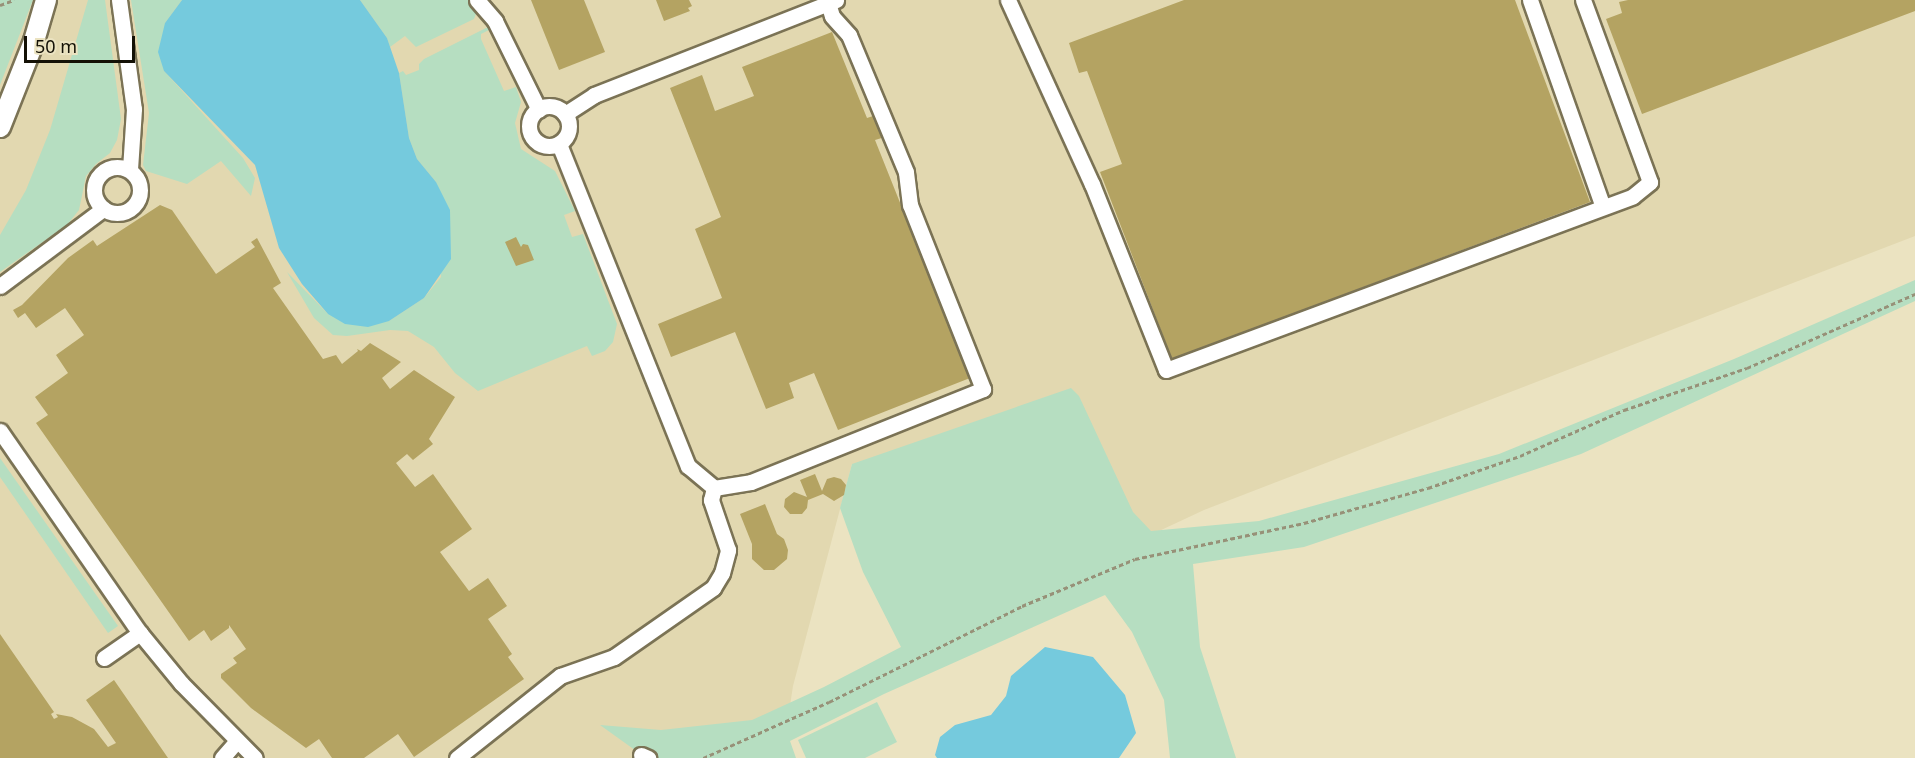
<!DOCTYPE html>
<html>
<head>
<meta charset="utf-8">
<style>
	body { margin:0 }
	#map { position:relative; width:1915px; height:758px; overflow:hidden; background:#ebe3c1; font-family:"Noto Sans",sans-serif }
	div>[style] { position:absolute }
	.built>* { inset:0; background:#e2d8b0 }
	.green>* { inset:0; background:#b6dec1 }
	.water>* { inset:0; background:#75cadd }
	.building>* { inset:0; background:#b4a362 }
	.path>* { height:3px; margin-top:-1.5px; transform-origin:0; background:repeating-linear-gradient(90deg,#979178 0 4.5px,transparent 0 7.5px) }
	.roads { filter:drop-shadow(2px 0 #7b7355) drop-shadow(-2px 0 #7b7355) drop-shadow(0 2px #7b7355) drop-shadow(0 -2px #7b7355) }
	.minor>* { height:15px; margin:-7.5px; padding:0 7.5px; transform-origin:7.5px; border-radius:7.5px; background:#fff }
	.minor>.ring { margin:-7.5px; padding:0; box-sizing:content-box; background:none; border:15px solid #fff; border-radius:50% }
	.major>* { height:20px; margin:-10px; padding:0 10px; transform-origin:10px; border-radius:10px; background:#fff }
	span { translate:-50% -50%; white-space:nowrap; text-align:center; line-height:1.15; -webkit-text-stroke:6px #ebe3c1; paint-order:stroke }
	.scale { position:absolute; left:24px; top:36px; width:111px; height:27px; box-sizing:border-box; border:3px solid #141106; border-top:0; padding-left:8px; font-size:18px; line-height:21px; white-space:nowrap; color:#141106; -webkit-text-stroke:4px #ebe3c1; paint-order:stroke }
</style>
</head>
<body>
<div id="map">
	<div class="built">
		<i style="clip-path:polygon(0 0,1915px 0,1915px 236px,1204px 510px,1127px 546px,852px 464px,793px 686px,782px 758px,0 758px)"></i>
	</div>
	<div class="green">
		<i style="clip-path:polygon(0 0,33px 0,0 85px)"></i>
		<i style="clip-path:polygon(88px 0,105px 0,121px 119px,117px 140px,110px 153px,96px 164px,86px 176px,79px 210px,67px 225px,0 272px,0 235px,26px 190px,50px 130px)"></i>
		<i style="clip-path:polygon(131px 0,182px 0,165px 23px,164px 71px,243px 158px,255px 178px,251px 196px,221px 161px,187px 184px,146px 171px,143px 165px,149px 113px)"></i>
		<i style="clip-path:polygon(360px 0,468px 0,477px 11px,474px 19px,416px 47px,405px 36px,390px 47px,387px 38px)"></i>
		<i style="clip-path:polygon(488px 27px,491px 29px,481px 34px,481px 39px,504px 91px,516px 87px,521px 102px,515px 123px,521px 149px,555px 171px,575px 211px,564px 215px,572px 237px,583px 234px,617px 324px,613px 342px,605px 351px,592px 356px,587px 346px,478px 391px,455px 373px,434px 347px,408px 331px,390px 330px,347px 336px,333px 335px,314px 318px,287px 272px,328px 314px,389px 321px,424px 298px,441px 277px,436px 182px,417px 159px,409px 138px,399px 73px,403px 71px,406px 75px,419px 70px,419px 64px,424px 59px)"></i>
		<i style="clip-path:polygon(1915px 280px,1915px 301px,1581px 454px,1304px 547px,1193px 564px,1200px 647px,1236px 758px,1170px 758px,1164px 700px,1132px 632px,1105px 595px,884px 694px,790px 741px,796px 758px,646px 758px,600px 725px,661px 730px,752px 720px,824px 687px,901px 647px,863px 572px,840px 508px,852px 464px,1071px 388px,1079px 396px,1133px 512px,1151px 531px,1259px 521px,1499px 454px,1734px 359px)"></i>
		<i style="clip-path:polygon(0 458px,118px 626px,108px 633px,0 477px)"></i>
		<i style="clip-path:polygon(877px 702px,897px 742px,865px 758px,806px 758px,798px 740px)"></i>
	</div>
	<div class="water">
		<i style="clip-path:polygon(182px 0,360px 0,387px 38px,399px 73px,409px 138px,417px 159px,436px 182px,450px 210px,451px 259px,424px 298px,389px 321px,368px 327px,345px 324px,328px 314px,302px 284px,279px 248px,255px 165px,164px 71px,158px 52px,165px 23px)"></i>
		<i style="clip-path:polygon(1045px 647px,1093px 657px,1125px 695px,1136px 733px,1119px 758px,937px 758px,935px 755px,940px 737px,955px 725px,991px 715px,1006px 696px,1011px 676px)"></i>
	</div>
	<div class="building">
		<i style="clip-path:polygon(531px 0,584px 0,605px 52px,559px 70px)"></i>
		<i style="clip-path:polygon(656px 0,689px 0,692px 6px,688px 8px,690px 11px,664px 21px)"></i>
		<i style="clip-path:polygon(1184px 0,1515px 0,1590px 202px,1172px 359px,1100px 172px,1122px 164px,1087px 71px,1079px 73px,1069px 43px)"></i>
		<i style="clip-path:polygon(1628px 0,1915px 0,1915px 11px,1642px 114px,1606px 19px,1622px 13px,1619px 2px)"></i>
		<i style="clip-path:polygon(832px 32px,867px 118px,876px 115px,885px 137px,875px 140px,970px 378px,838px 430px,814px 373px,789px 383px,794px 398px,766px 409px,735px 332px,671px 357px,658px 324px,722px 298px,695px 229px,721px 217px,670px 88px,702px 75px,715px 111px,754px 96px,742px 67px)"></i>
		<i style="clip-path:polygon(160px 205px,172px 210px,216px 274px,255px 247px,251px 242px,257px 238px,281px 283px,273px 288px,323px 359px,336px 355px,342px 364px,358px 351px,357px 349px,361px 351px,370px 343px,401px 362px,382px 378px,390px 389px,414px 370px,455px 397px,429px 439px,433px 444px,413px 460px,407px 454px,396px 463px,415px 487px,433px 474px,472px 529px,440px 552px,469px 591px,488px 578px,507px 606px,488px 619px,512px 654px,508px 657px,524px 679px,414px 757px,398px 734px,364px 758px,332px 758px,319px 739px,306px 748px,251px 708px,221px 678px,221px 674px,237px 663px,233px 658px,246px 649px,229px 625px,229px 628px,211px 641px,204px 630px,189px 641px,36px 423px,48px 415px,35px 397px,68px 373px,56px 355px,84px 335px,65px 308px,36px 328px,25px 313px,18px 318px,13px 310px,22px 305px,68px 258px,93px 240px,97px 246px)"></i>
		<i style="clip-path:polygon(516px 237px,521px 247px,523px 244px,528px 245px,534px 260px,516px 266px,505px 242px)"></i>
		<i style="clip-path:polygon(815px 474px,822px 491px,827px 479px,834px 477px,841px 479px,846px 485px,844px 495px,834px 501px,823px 494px,808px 500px,807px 508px,802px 514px,790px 514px,784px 507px,785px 499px,794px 492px,807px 497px,800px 480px)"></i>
		<i style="clip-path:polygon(765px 504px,777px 534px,784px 539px,788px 550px,787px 559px,774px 570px,764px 570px,752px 559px,752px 544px,740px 514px)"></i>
		<i style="clip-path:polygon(0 634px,54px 712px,51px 714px,54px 719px,58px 717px,56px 714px,72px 717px,94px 729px,108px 747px,116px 743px,86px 700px,114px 680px,168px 758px,0 758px)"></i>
	</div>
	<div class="path">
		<i style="left:0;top:5px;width:15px;rotate:-20deg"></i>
		<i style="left:703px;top:758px;width:138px;rotate:-24deg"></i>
		<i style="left:829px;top:702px;width:216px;rotate:-26.4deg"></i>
		<i style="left:1022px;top:606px;width:122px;rotate:-22.6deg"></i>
		<i style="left:1135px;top:559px;width:173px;rotate:-12deg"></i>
		<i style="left:1304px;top:523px;width:129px;rotate:-15.8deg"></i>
		<i style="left:1428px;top:488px;width:97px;rotate:-19.2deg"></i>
		<i style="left:1520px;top:456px;width:114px;rotate:-23.9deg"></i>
		<i style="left:1624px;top:410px;width:130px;rotate:-18.9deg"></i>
		<i style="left:1747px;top:368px;width:184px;rotate:-23.8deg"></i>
	</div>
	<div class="roads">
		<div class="minor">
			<i style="left:119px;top:0;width:110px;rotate:82.2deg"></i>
			<i style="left:134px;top:109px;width:61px;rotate:93.8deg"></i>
			<i style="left:477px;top:0;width:28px;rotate:49deg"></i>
			<i style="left:495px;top:21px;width:99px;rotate:63.7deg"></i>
			<i style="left:1008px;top:0;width:202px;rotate:65.5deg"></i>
			<i style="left:1092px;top:184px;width:200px;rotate:68.3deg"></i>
			<i style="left:1166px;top:370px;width:498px;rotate:-20.4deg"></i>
			<i style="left:1633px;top:196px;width:22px;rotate:-39deg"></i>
			<i style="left:1650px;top:182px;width:194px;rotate:-110.2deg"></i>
			<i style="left:1530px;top:0;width:219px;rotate:70.6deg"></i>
			<i class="ring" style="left:529px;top:106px;width:25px;height:25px"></i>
			<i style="left:565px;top:114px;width:35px;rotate:-33deg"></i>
			<i style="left:594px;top:95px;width:260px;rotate:-21.4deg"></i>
			<i style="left:559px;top:144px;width:347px;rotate:68.2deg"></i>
			<i style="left:688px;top:466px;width:34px;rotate:40deg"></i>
			<i style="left:714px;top:488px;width:37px;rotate:-9deg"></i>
			<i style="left:751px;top:482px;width:250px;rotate:-21.8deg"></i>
			<i style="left:983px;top:389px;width:198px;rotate:-111.6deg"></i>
			<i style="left:910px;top:205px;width:33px;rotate:-97deg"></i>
			<i style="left:906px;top:172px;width:148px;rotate:-112.6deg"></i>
			<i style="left:849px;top:35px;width:25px;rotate:-132deg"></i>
			<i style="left:832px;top:16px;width:14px;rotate:-107deg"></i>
			<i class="ring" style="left:94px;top:167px;width:31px;height:31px"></i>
			<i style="left:0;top:286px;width:129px;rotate:-36.8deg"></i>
			<i style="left:0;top:431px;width:246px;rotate:55.3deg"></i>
			<i style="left:140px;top:633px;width:65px;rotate:50.6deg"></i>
			<i style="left:181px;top:683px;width:105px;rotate:45.4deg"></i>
			<i style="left:104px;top:658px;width:44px;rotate:-34.8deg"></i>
			<i style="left:641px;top:755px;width:8px;rotate:23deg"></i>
			<i style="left:222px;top:758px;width:23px;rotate:-49deg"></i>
			<i style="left:457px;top:758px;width:132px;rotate:-38.5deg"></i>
			<i style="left:560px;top:676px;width:57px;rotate:-19.4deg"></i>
			<i style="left:614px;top:657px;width:121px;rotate:-34.9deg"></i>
			<i style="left:713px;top:588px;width:17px;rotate:-59deg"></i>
			<i style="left:722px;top:573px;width:24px;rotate:-75deg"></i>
			<i style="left:728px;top:550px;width:53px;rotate:-108.8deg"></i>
			<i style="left:711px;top:500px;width:12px;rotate:-76deg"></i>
		</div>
		<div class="major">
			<i style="left:0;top:127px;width:92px;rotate:-68.4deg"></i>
			<i style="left:34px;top:41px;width:43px;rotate:-73.7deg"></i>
		</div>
	</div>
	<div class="scale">50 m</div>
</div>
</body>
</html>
